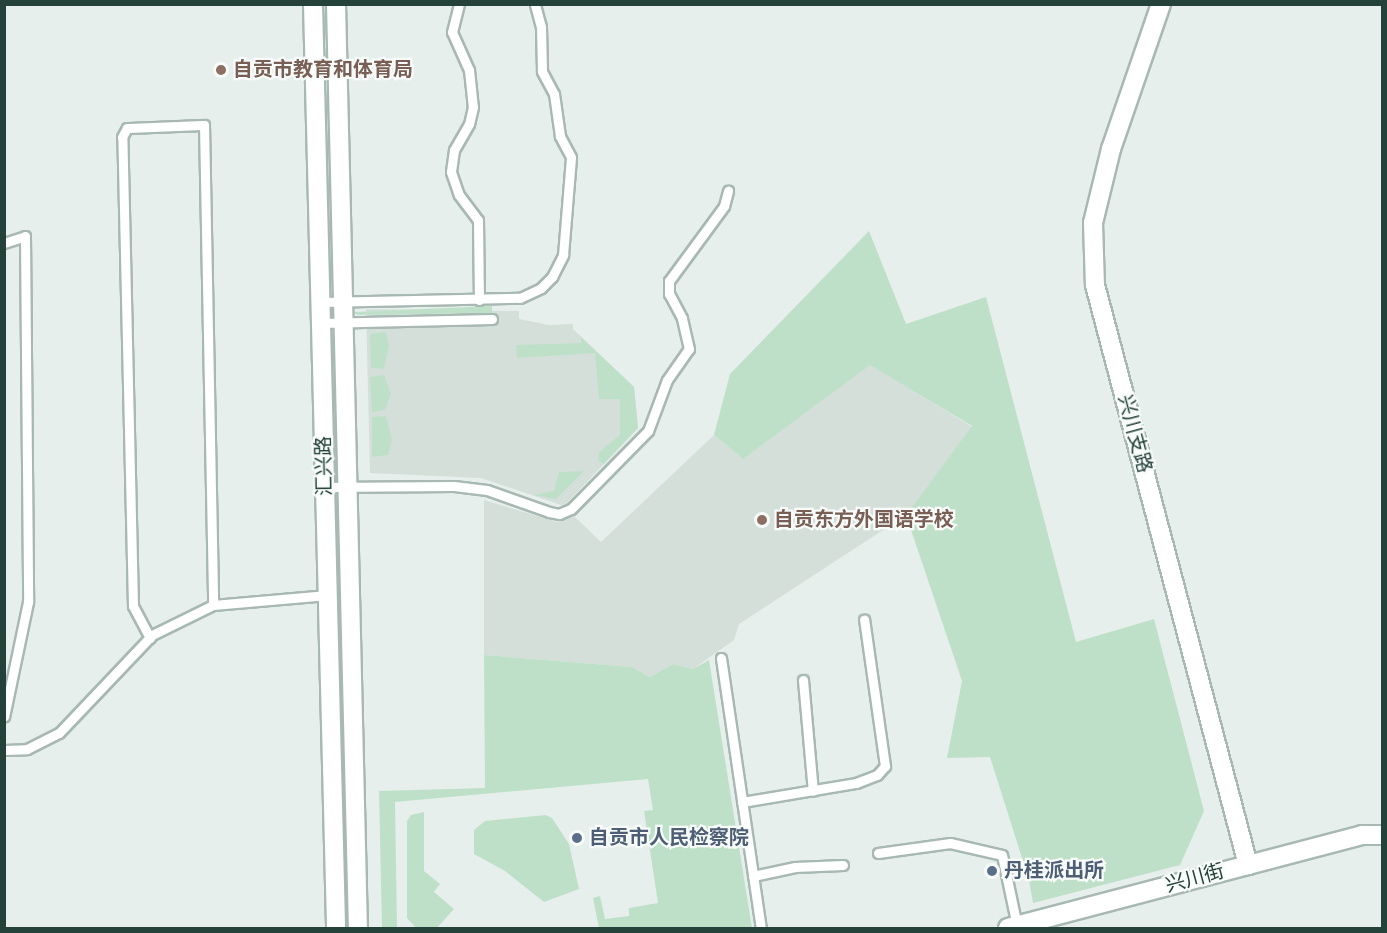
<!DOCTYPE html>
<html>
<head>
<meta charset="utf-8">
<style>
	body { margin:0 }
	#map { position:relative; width:1387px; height:933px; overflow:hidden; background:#e6efeb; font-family:"Source Sans 3","Noto Sans SC",sans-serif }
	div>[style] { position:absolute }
	.built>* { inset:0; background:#d4dfda }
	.green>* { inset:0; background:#bfe0c8 }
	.roads { filter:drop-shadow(2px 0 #a8b8b2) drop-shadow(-2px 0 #a8b8b2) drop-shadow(0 2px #a8b8b2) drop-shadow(0 -2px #a8b8b2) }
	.lane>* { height:9px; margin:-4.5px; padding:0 4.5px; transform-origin:4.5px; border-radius:4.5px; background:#fff }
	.street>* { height:18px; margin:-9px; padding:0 9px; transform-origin:9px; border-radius:9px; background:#fff }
	.secondary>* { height:18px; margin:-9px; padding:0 9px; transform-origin:9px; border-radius:9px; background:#fff }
	.dots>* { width:16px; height:16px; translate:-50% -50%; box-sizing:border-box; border:3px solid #f7fbf9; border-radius:50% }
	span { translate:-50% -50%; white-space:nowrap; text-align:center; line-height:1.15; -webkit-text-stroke:4.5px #f7fbf9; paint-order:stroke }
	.education-label { font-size:20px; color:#785e54; font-weight:700 }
	.left { translate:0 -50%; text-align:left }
	.street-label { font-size:20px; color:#24423a }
	.service-label { font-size:20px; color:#4e5e75; font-weight:700 }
	.frame { position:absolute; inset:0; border:6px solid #24423a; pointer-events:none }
</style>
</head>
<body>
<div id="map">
	<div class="built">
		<i style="clip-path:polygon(366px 309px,519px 311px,519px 319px,549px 325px,573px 324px,573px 329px,634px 387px,638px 428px,564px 506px,481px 478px,370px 473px)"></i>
		<i style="clip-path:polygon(870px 364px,972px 427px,906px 515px,739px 624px,734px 640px,693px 669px,673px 664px,650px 677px,632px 667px,484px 655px,484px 500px,557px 522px,574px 516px,601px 542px,714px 435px,743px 459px)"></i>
	</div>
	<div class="green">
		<i style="clip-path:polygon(869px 231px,906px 324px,986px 297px,1076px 642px,1154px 619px,1204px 811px,1180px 865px,1033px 903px,1029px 880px,990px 757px,947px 758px,962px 681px,906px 515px,972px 426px,870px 365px,743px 459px,714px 435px,730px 374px)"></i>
		<i style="clip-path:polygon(492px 306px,492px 313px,357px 315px,354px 312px)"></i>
		<i style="clip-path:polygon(386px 332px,389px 346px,384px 369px,371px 368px,370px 334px)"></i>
		<i style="clip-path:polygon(581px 337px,634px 387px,638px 428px,604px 464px,598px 460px,599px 452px,620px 435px,620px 399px,599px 399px,595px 353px,517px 358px,516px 345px,581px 343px)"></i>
		<i style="clip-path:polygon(384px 375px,391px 394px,385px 410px,372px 412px,370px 377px)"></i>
		<i style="clip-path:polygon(386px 416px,392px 440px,388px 455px,372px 457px,372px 417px)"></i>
		<i style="clip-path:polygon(584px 471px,556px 499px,533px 495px,554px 491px,559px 472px)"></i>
		<i style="clip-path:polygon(484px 655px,632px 667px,650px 677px,673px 664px,693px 669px,709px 660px,752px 928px,599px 928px,593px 898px,600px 896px,605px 919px,629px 916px,629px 908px,658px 903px,644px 811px,653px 810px,648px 779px,395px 802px,397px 928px,382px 928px,379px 791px,485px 788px)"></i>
		<i style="clip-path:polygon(424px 812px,424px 871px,440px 884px,434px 892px,454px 909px,437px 928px,416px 928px,407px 918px,407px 821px,411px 815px)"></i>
		<i style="clip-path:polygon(546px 815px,552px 818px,569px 844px,579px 889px,544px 902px,505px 871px,474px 854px,474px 830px,485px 821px)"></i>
	</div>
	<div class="roads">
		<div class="lane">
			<i style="left:459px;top:4px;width:29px;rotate:104deg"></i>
			<i style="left:452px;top:32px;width:42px;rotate:65.9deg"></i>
			<i style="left:469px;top:70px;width:37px;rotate:84deg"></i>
			<i style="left:473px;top:107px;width:17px;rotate:103deg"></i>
			<i style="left:469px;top:124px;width:30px;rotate:120deg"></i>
			<i style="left:454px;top:150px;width:22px;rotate:98deg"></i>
			<i style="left:451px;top:172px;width:24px;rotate:71deg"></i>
			<i style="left:459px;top:195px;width:31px;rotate:53deg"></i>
			<i style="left:478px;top:220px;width:80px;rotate:89.3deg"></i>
			<i style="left:4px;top:243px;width:22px;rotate:-18deg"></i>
			<i style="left:25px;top:236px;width:366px;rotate:89.5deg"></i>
			<i style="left:28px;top:602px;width:117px;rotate:101.8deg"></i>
			<i style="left:321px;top:302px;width:199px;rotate:-1.2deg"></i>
			<i style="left:520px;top:298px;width:23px;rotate:-25deg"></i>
			<i style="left:541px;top:288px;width:16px;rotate:-45deg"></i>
			<i style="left:552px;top:277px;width:25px;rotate:-63deg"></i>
			<i style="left:563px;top:255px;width:98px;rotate:-85.3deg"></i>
			<i style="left:571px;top:157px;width:24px;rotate:-118deg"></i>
			<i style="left:560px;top:136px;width:42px;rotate:-98.1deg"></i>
			<i style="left:554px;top:94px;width:26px;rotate:-118deg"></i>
			<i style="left:542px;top:71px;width:44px;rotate:-91.3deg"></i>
			<i style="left:541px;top:27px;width:24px;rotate:-105deg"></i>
			<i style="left:321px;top:323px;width:171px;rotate:-1.3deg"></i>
			<i style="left:325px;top:487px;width:129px;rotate:-0.4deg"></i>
			<i style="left:454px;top:486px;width:33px;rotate:7deg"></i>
			<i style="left:487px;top:490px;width:66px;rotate:19.5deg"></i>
			<i style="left:549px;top:512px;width:10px;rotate:11deg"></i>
			<i style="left:559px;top:514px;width:13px;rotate:-23deg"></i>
			<i style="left:571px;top:509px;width:110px;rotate:-45.4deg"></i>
			<i style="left:648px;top:431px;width:54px;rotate:-69.6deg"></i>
			<i style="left:667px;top:380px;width:38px;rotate:-55deg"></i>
			<i style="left:689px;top:349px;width:32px;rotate:-103deg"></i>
			<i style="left:682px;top:318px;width:27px;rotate:-118deg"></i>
			<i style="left:669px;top:294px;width:13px;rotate:-90deg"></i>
			<i style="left:669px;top:281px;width:93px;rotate:-53.7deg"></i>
			<i style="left:724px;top:206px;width:16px;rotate:-75deg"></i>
			<i style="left:150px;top:638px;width:36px;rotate:-118deg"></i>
			<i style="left:133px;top:606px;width:469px;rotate:-91.3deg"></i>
			<i style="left:122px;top:137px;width:10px;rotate:-61deg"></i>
			<i style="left:127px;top:128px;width:77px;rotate:-2.2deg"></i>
			<i style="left:204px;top:125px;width:480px;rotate:88.9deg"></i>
			<i style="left:721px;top:658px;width:273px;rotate:81.6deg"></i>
			<i style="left:803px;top:680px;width:111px;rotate:84.9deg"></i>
			<i style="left:4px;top:750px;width:23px;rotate:-2deg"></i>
			<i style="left:27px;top:749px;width:36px;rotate:-27deg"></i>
			<i style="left:59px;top:733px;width:135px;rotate:-46.5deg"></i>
			<i style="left:152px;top:635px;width:68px;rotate:-26.2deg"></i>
			<i style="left:213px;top:605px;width:115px;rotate:-5deg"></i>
			<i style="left:742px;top:802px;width:116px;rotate:-9.5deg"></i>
			<i style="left:856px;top:783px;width:22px;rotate:-21deg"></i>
			<i style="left:877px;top:775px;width:12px;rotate:-48deg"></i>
			<i style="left:885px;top:766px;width:148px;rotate:-98.1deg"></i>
			<i style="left:878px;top:853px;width:73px;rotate:-7.9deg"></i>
			<i style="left:950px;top:843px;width:53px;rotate:13deg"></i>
			<i style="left:1002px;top:855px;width:73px;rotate:78.1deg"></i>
			<i style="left:753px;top:876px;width:43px;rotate:-12.1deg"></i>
			<i style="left:795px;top:867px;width:48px;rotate:-2.4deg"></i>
		</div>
		<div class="street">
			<i style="left:1161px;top:4px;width:153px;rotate:109deg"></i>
			<i style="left:1111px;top:149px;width:76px;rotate:103.7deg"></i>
			<i style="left:1093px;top:223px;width:62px;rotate:88.2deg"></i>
			<i style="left:1095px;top:285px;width:600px;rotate:75.22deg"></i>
			<i style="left:1008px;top:928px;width:366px;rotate:-14.7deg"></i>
			<i style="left:1362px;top:835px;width:20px"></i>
		</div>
		<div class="secondary">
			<i style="left:313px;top:4px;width:924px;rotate:88.57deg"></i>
			<i style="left:336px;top:4px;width:924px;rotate:88.64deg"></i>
		</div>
	</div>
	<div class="dots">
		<i style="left:221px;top:70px;background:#8d6e63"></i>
		<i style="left:762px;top:520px;background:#8d6e63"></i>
		<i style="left:577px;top:838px;background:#5c6f8a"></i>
		<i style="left:992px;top:871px;background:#5c6f8a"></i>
	</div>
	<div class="education-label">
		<span class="left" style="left:233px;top:70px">自贡市教育和体育局</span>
		<span class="left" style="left:774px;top:520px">自贡东方外国语学校</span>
	</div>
	<div class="street-label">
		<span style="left:1134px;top:434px;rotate:75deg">兴川支路</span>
		<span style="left:325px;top:466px;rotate:-91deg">汇兴路</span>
		<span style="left:1195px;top:879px;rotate:-15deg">兴川街</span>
	</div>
	<div class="service-label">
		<span class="left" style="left:589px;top:838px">自贡市人民检察院</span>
		<span class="left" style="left:1004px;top:871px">丹桂派出所</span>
	</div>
	<div class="frame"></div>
</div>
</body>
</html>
